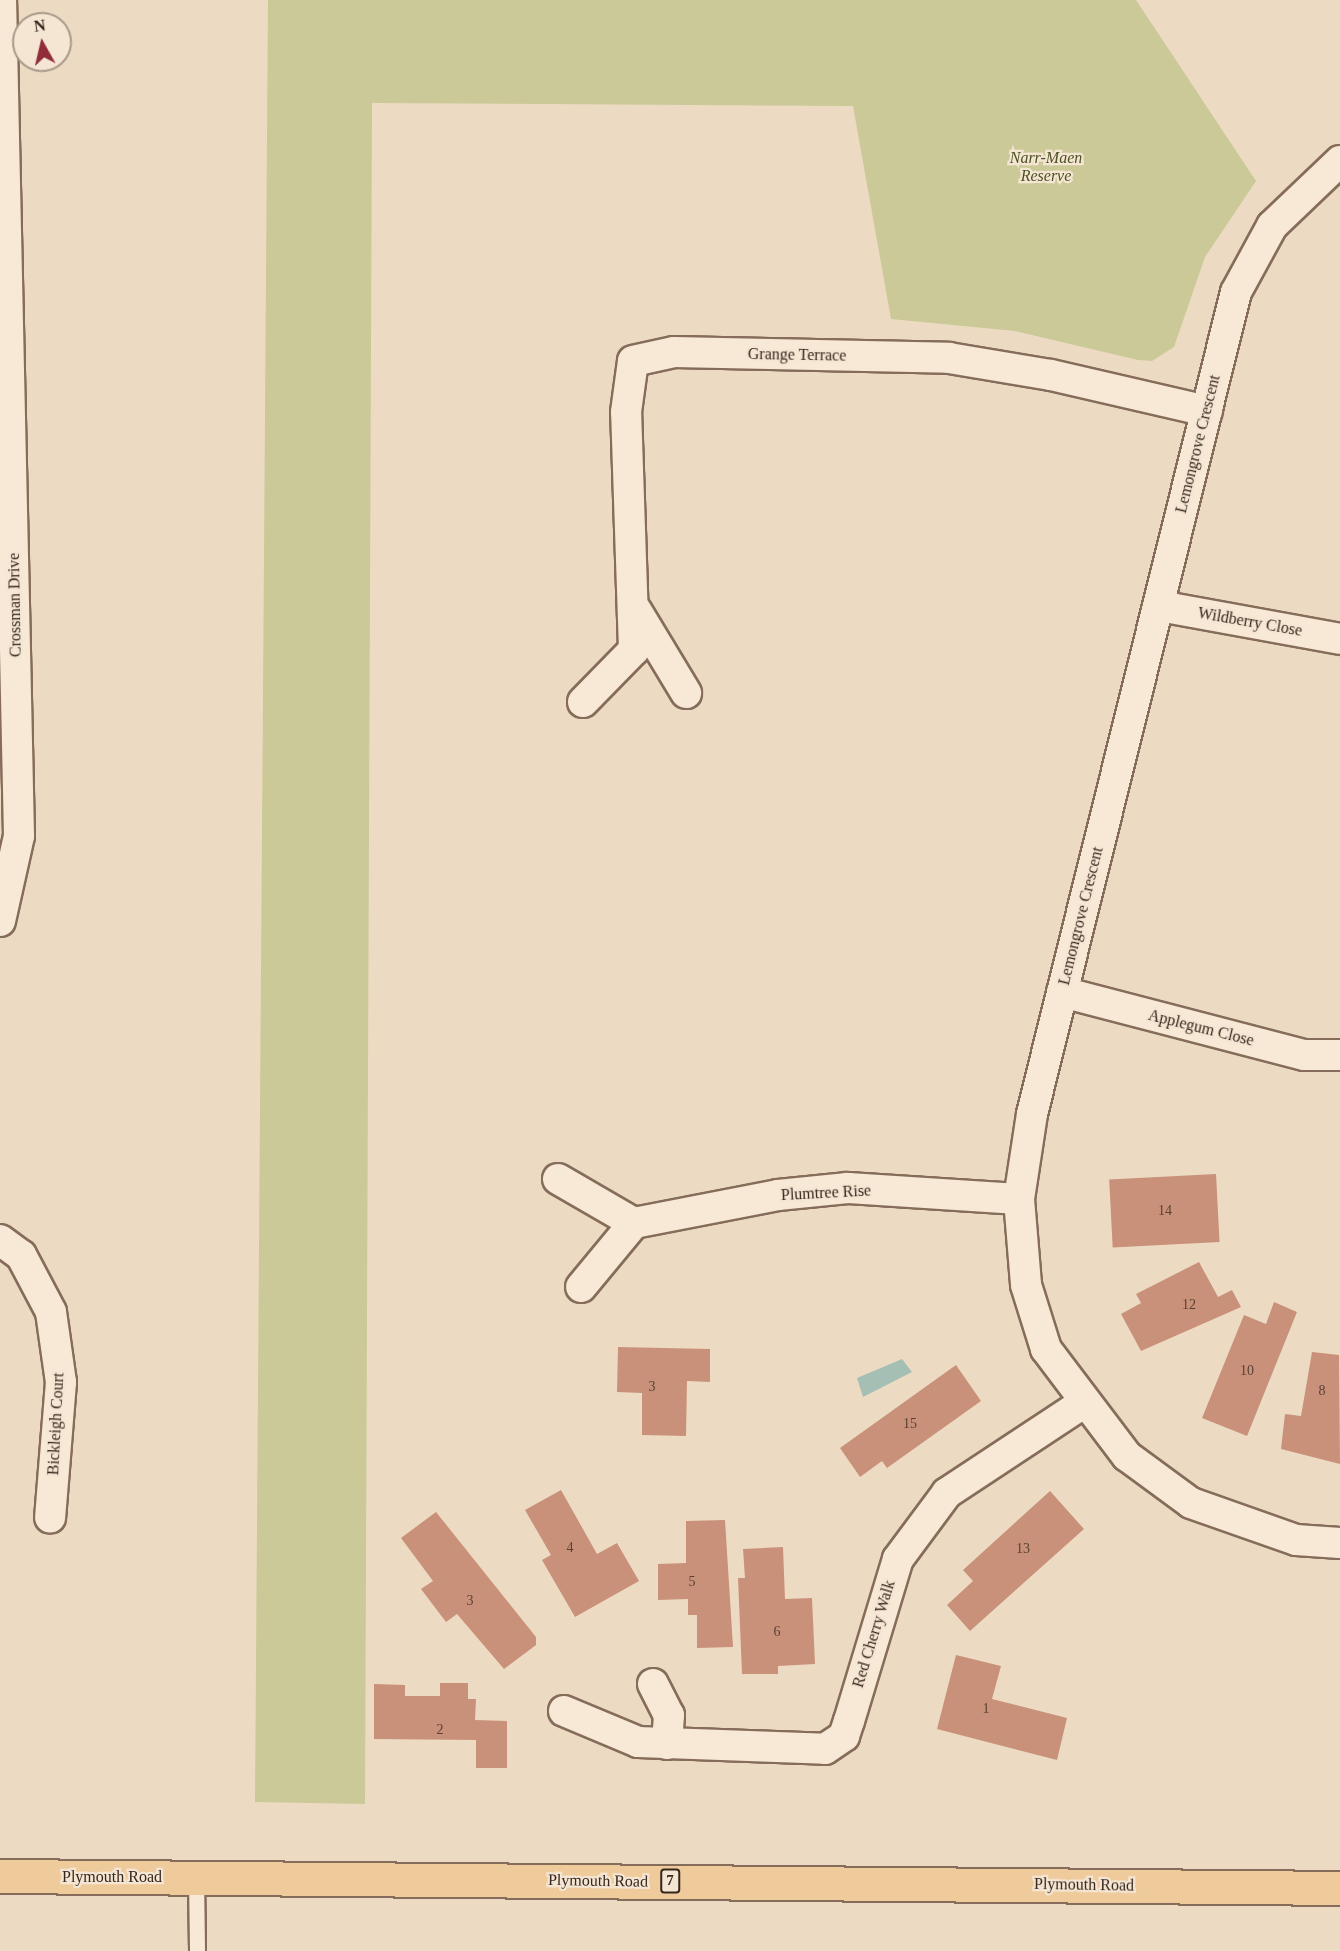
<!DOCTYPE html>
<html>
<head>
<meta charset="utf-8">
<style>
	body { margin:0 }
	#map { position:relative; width:1340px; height:1951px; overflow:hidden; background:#ecdbc2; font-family:"Times New Roman",serif }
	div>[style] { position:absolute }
	.green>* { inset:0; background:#cac997 }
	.water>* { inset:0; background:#a5bfb4 }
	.building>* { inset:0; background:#c9917a; transform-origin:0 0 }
	.roads { filter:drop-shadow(2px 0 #866c5a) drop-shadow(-2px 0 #866c5a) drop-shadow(0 2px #866c5a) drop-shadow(0 -2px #866c5a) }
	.service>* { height:15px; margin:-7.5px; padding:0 7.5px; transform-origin:7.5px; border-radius:7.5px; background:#f7e9d5 }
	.minor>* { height:30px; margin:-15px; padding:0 15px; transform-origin:15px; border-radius:15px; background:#f7e9d5 }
	.primary>* { height:33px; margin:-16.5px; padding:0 16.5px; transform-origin:16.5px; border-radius:16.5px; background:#efca9b }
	span { translate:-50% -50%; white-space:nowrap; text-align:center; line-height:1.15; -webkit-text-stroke:4.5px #f4e6d2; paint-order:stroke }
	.number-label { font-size:14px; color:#5b4135 }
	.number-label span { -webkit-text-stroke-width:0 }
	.shield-label span { padding:2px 4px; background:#f4e6d2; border:2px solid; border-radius:4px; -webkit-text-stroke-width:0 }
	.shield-label { font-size:15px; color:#36261e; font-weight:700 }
	.park-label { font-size:16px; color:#4c5225; font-style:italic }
	.street-label { font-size:16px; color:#36261e }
	.north { position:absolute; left:12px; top:12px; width:60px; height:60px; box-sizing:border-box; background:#f4e6d2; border:2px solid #a8998a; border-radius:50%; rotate:352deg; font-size:16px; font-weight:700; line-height:24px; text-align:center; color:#36261e }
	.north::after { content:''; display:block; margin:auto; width:21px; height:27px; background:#922c3a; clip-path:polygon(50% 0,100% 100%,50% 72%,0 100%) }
</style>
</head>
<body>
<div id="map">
	<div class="green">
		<i style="clip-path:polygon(268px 0,1136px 0,1256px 181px,1205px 257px,1174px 347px,1152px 361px,1138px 360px,1015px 331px,891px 319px,853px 106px,372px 103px,365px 1804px,255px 1802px)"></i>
	</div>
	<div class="water">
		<i style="clip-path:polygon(902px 1359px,912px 1372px,863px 1397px,857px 1378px)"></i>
	</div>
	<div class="building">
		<i style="left:1216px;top:1174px;width:68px;height:107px;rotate:87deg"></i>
		<i style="clip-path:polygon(1199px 1262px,1218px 1297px,1232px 1290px,1241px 1307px,1141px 1351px,1121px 1314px,1141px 1303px,1136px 1294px)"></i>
		<i style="clip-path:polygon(1274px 1302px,1297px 1312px,1247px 1436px,1202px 1418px,1244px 1315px,1266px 1324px)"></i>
		<i style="clip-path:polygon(618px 1347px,710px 1349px,710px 1382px,687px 1381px,686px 1436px,642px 1435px,642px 1393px,617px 1392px)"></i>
		<i style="clip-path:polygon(1312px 1352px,1339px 1355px,1340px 1464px,1281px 1449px,1285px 1414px,1301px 1416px)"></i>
		<i style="clip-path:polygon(956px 1365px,981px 1401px,887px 1468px,882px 1461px,860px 1477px,840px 1448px)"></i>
		<i style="clip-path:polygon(561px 1490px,597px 1554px,617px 1543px,639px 1581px,575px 1617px,542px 1560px,551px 1555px,525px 1510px)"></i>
		<i style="clip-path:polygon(1050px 1491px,1084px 1529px,970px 1631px,947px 1605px,973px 1581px,963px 1570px)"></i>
		<i style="clip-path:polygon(436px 1512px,536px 1637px,536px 1645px,504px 1669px,457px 1614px,446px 1622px,421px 1589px,433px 1581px,401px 1538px)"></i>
		<i style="clip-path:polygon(725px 1520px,733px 1647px,697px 1648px,697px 1615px,688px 1615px,688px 1599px,658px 1600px,658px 1564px,686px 1563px,686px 1521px)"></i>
		<i style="clip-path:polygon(783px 1547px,785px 1599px,812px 1598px,815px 1664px,778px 1666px,778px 1674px,742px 1674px,738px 1578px,745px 1578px,743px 1549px)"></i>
		<i style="clip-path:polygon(956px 1655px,1001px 1666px,992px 1699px,1067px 1718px,1057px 1760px,937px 1729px)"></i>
		<i style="clip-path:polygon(440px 1683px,468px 1683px,468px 1699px,476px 1699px,475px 1720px,507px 1721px,507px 1768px,476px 1768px,476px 1740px,374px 1739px,374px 1684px,405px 1685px,405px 1696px,440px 1696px)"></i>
	</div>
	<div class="roads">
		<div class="service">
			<i style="left:196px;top:1877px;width:74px;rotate:89.2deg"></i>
		</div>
		<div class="minor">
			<i style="left:1340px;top:161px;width:94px;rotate:136.3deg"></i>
			<i style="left:1272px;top:226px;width:75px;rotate:118.6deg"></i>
			<i style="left:1236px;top:292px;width:847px;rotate:103.94deg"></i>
			<i style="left:1032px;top:1114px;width:86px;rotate:98.7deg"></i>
			<i style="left:1019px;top:1199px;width:86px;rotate:85.3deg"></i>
			<i style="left:1026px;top:1285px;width:67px;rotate:72.6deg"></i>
			<i style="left:1046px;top:1349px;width:134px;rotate:52.9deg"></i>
			<i style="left:1127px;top:1456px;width:79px;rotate:36.3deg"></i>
			<i style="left:1191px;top:1503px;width:111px;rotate:19.4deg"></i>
			<i style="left:1296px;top:1540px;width:44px;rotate:3.9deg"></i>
			<i style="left:1159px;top:606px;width:184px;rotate:10.3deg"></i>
			<i style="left:636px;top:610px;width:97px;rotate:58.9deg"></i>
			<i style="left:583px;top:702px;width:73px;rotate:-45.6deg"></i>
			<i style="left:634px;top:650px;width:238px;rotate:-91.9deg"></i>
			<i style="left:626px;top:412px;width:51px;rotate:-82.2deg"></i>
			<i style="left:633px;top:361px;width:42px;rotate:-12.4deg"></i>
			<i style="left:674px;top:352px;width:275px;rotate:1.2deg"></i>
			<i style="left:949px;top:358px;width:103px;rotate:9.5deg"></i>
			<i style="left:1051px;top:375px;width:160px;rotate:13deg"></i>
			<i style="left:0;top:921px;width:87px;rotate:-77.4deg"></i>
			<i style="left:19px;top:836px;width:836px;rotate:-91.23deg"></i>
			<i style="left:1062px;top:992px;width:250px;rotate:14.6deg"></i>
			<i style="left:1304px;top:1055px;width:36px"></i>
			<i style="left:558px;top:1179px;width:88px;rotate:30.1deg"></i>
			<i style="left:634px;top:1223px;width:83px;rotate:129.6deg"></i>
			<i style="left:634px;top:1223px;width:147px;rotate:-11deg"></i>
			<i style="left:778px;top:1195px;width:70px;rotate:-5.7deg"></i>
			<i style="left:848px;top:1188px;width:171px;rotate:3.7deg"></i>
			<i style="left:0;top:1240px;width:26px;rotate:36deg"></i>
			<i style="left:21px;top:1255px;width:64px;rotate:62.2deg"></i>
			<i style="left:51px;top:1312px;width:71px;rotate:81.9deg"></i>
			<i style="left:61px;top:1382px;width:136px;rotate:94.6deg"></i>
			<i style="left:653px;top:1684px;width:35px;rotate:63deg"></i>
			<i style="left:669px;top:1715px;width:29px;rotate:94deg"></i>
			<i style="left:564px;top:1711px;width:80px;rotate:22.7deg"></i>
			<i style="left:638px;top:1742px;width:187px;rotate:2.1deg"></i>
			<i style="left:825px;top:1749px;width:23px;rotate:-34deg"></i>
			<i style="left:844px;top:1736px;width:16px;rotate:-72deg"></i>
			<i style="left:849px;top:1721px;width:169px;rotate:-73.2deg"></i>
			<i style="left:898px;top:1559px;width:82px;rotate:-53.4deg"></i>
			<i style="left:947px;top:1493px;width:162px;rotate:-33.4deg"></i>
		</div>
		<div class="primary">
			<i style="left:0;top:1876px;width:1340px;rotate:0.51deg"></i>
		</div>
	</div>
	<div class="number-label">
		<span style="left:1165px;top:1211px">14</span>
		<span style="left:1189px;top:1305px">12</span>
		<span style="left:1247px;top:1371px">10</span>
		<span style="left:652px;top:1387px">3</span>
		<span style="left:1322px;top:1391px">8</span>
		<span style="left:910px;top:1424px">15</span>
		<span style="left:570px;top:1548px">4</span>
		<span style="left:1023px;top:1549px">13</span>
		<span style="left:692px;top:1582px">5</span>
		<span style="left:470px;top:1601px">3</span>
		<span style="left:777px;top:1632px">6</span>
		<span style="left:986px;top:1709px">1</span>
		<span style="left:440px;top:1730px">2</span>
	</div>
	<div class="shield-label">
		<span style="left:670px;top:1881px">7</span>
	</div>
	<div class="park-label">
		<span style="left:1046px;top:167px">Narr-Maen<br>Reserve</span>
	</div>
	<div class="street-label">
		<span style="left:797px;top:355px;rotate:1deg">Grange Terrace</span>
		<span style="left:1198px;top:444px;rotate:-76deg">Lemongrove Crescent</span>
		<span style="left:15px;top:605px;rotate:-91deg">Crossman Drive</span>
		<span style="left:1250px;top:622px;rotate:10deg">Wildberry Close</span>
		<span style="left:1081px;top:916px;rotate:-76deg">Lemongrove Crescent</span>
		<span style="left:1201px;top:1028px;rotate:14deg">Applegum Close</span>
		<span style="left:826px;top:1193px;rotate:-3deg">Plumtree Rise</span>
		<span style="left:56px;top:1424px;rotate:-87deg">Bickleigh Court</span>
		<span style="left:874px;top:1634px;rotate:-73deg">Red Cherry Walk</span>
		<span style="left:112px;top:1877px">Plymouth Road</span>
		<span style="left:598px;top:1881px;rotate:1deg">Plymouth Road</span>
		<span style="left:1084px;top:1885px;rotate:1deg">Plymouth Road</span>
	</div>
	<div class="north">N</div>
</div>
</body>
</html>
